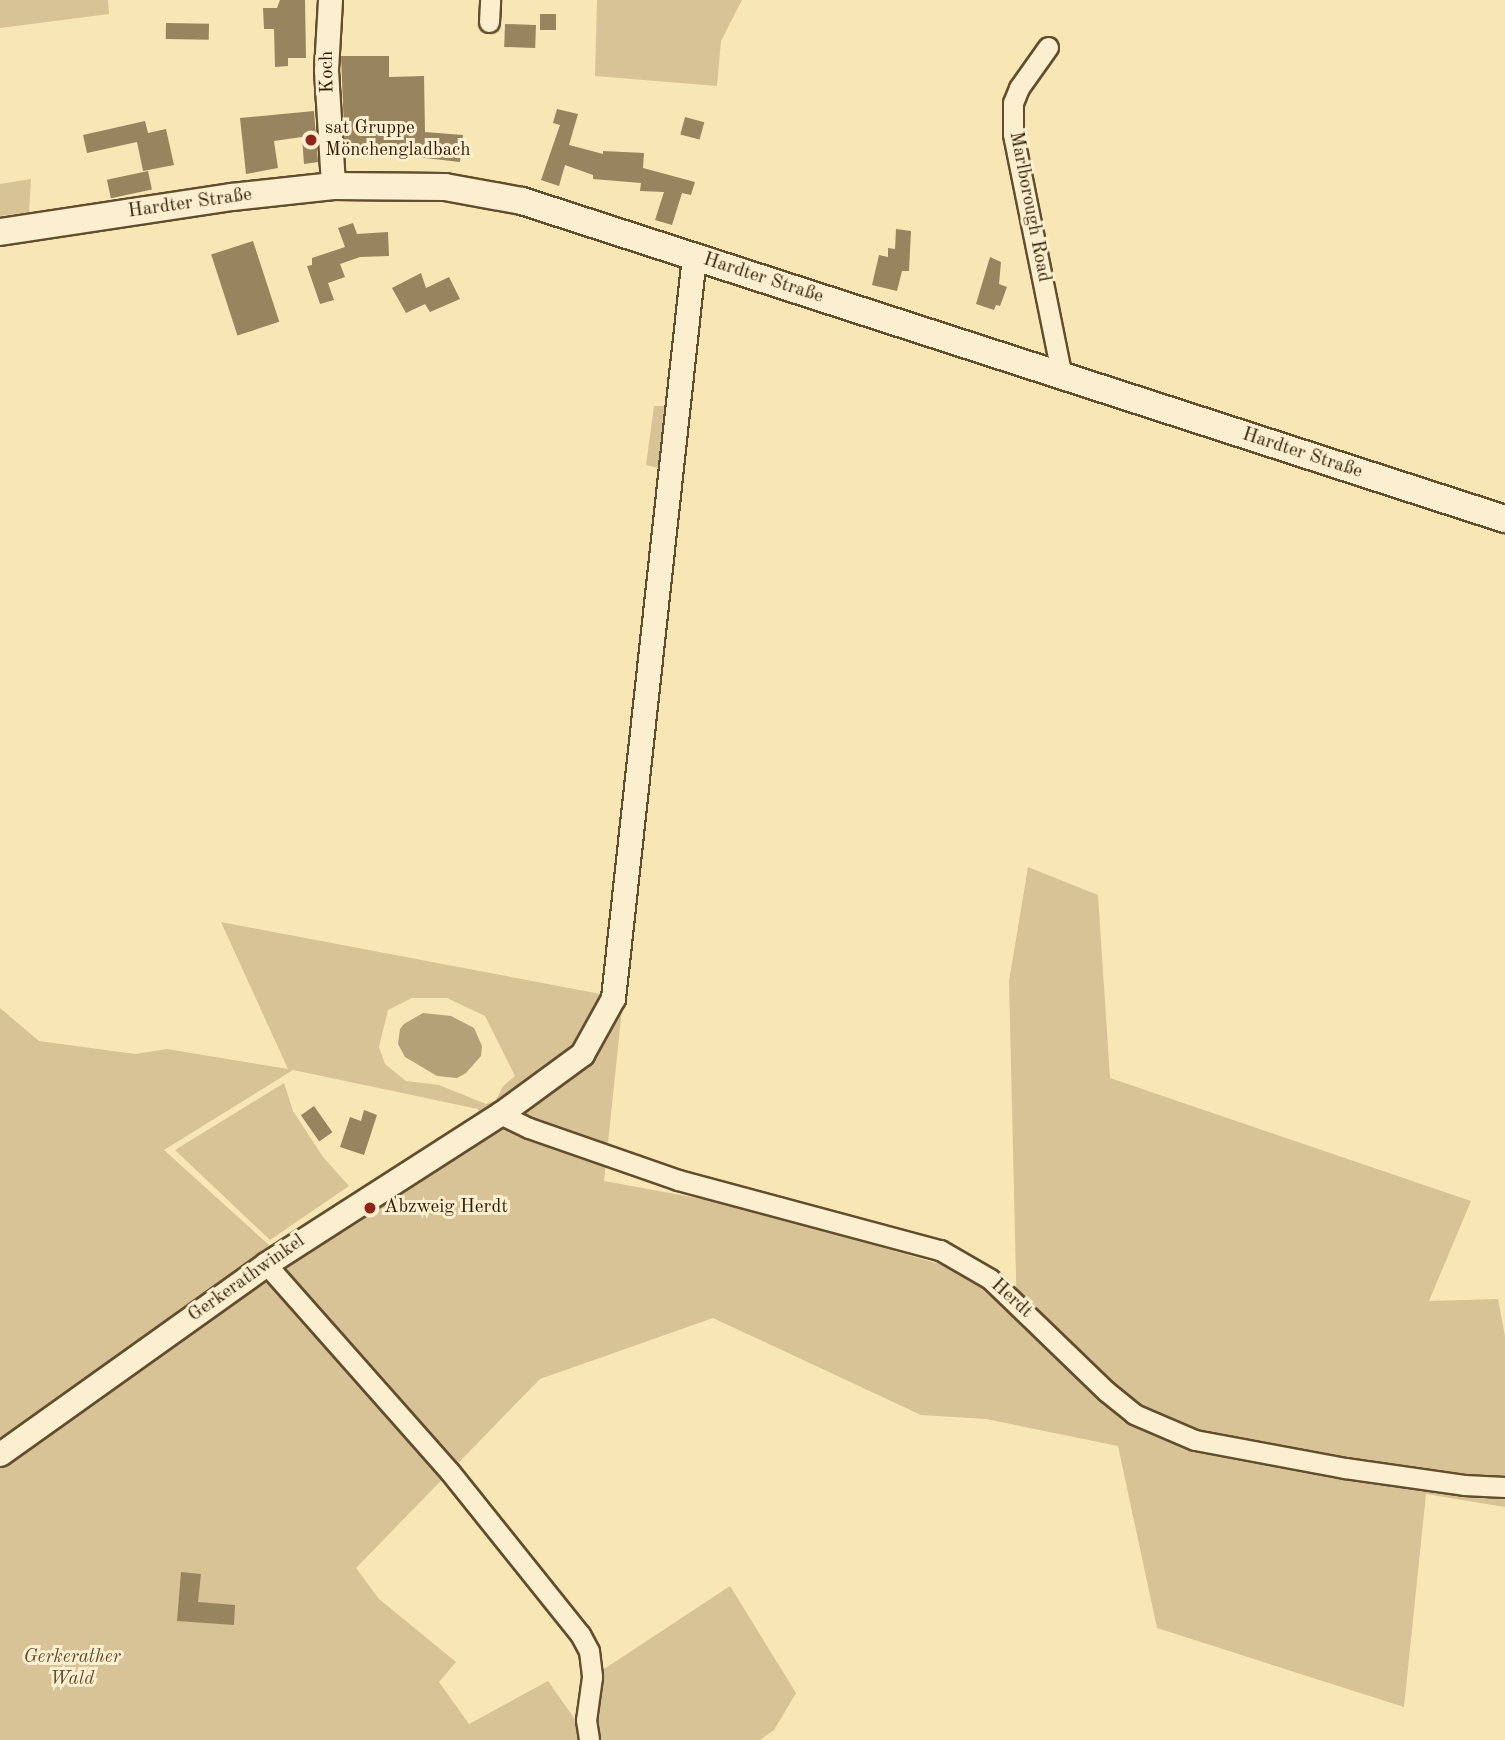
<!DOCTYPE html>
<html>
<head>
<meta charset="utf-8">
<style>
	body { margin:0 }
	#map { position:relative; width:1505px; height:1740px; overflow:hidden; background:#f9e6b5; font-family:"Old Standard TT",serif }
	div>[style] { position:absolute }
	.green>* { inset:0; background:#d7c396 }
	.water>* { inset:0; background:#b4a177 }
	.building>* { inset:0; background:#98845e; transform-origin:0 0 }
	.roads { filter:drop-shadow(2px 0 #624d2d) drop-shadow(-2px 0 #624d2d) drop-shadow(0 2px #624d2d) drop-shadow(0 -2px #624d2d) }
	.minor>* { height:19px; margin:-9.5px; padding:0 9.5px; transform-origin:9.5px; border-radius:9.5px; background:#fbefcf }
	.tertiary>* { height:23px; margin:-11.5px; padding:0 11.5px; transform-origin:11.5px; border-radius:11.5px; background:#fbefcf }
	.secondary>* { height:26px; margin:-13px; padding:0 13px; transform-origin:13px; border-radius:13px; background:#fbefcf }
	.dots>* { width:19px; height:19px; translate:-50% -50%; box-sizing:border-box; border:4px solid #fbefcf; border-radius:50% }
	span { translate:-50% -50%; white-space:nowrap; text-align:center; line-height:1.15; -webkit-text-stroke:6px #fbefcf; paint-order:stroke }
	.street-label { font-size:19px; color:#2f1a00 }
	.poi-label { font-size:19px; color:#2f1a00 }
	.left { translate:0 -50%; text-align:left }
	.park-label { font-size:19px; color:#614d2d; font-style:italic }
</style>
</head>
<body>
<div id="map">
	<div class="green">
		<i style="clip-path:polygon(0 0,108px 0,109px 14px,0 28px)"></i>
		<i style="clip-path:polygon(597px 0,742px 0,721px 41px,717px 86px,595px 76px)"></i>
		<i style="clip-path:polygon(31px 179px,29px 212px,0 216px,0 184px)"></i>
		<i style="clip-path:polygon(654px 406px,670px 406px,663px 469px,646px 465px)"></i>
		<i style="clip-path:polygon(evenodd,1028px 867px,1098px 895px,1110px 1078px,1471px 1201px,1429px 1301px,1498px 1299px,1505px 1336px,1505px 1507px,1426px 1494px,1404px 1707px,1157px 1628px,1118px 1446px,986px 1419px,921px 1415px,713px 1318px,540px 1379px,356px 1568px,379px 1599px,456px 1662px,439px 1682px,469px 1724px,548px 1681px,588px 1738px,592px 1677px,730px 1586px,796px 1693px,774px 1730px,760px 1740px,0 1740px,0 1008px,39px 1041px,135px 1054px,167px 1049px,288px 1069px,221px 922px,606px 995px,622px 1009px,604px 1181px,730px 1204px,964px 1271px,1017px 1319px,1009px 981px,1028px 867px,412px 998px,447px 998px,485px 1016px,515px 1076px,503px 1086px,496px 1100px,486px 1104px,439px 1085px,406px 1081px,385px 1064px,379px 1047px,388px 1010px,412px 998px,1028px 867px,293px 1070px,478px 1109px,479px 1116px,270px 1246px,164px 1150px,293px 1070px)"></i>
		<i style="clip-path:polygon(284px 1083px,293px 1111px,323px 1157px,349px 1186px,270px 1240px,175px 1150px)"></i>
	</div>
	<div class="water">
		<i style="clip-path:polygon(423px 1013px,451px 1016px,474px 1028px,482px 1046px,481px 1056px,466px 1073px,457px 1078px,437px 1076px,405px 1057px,398px 1044px,400px 1029px,404px 1024px)"></i>
	</div>
	<div class="building">
		<i style="clip-path:polygon(280px 0,305px 0,306px 58px,288px 58px,288px 66px,275px 67px,274px 29px,264px 29px,263px 8px,277px 8px)"></i>
		<i style="left:540px;top:14px;width:16px;height:16px"></i>
		<i style="left:166px;top:23px;width:43px;height:16px;rotate:1deg"></i>
		<i style="left:505px;top:24px;width:31px;height:23px;rotate:2deg"></i>
		<i style="clip-path:polygon(341px 56px,389px 56px,389px 77px,424px 76px,425px 132px,463px 135px,460px 162px,390px 154px,390px 150px,345px 152px)"></i>
		<i style="clip-path:polygon(557px 109px,578px 114px,569px 145px,603px 154px,603px 151px,644px 153px,643px 168px,695px 182px,691px 195px,682px 193px,672px 225px,655px 220px,664px 192px,640px 191px,641px 183px,593px 179px,593px 175px,565px 165px,559px 186px,541px 180px,560px 125px,553px 123px)"></i>
		<i style="clip-path:polygon(314px 111px,318px 162px,304px 164px,302px 137px,274px 141px,278px 168px,246px 174px,240px 118px)"></i>
		<i style="left:685px;top:117px;width:20px;height:18px;rotate:15deg"></i>
		<i style="clip-path:polygon(145px 121px,148px 133px,166px 129px,174px 165px,143px 171px,137px 142px,87px 153px,83px 135px)"></i>
		<i style="left:148px;top:171px;width:19px;height:42px;rotate:78deg"></i>
		<i style="clip-path:polygon(353px 223px,357px 234px,388px 232px,389px 256px,360px 257px,340px 264px,345px 277px,328px 283px,334px 300px,320px 304px,307px 266px,312px 265px,312px 258px,345px 247px,338px 228px)"></i>
		<i style="clip-path:polygon(896px 229px,911px 231px,909px 271px,902px 271px,897px 291px,872px 285px,879px 255px,888px 257px,888px 248px,895px 249px)"></i>
		<i style="left:253px;top:241px;width:85px;height:44px;rotate:72deg"></i>
		<i style="clip-path:polygon(990px 257px,1001px 262px,999px 284px,1007px 287px,1000px 306px,996px 305px,994px 310px,976px 304px)"></i>
		<i style="clip-path:polygon(421px 273px,426px 288px,449px 277px,460px 299px,430px 312px,425px 304px,406px 313px,392px 288px)"></i>
		<i style="left:314px;top:1106px;width:32px;height:16px;rotate:55deg"></i>
		<i style="clip-path:polygon(364px 1110px,377px 1115px,364px 1155px,340px 1147px,350px 1117px,361px 1121px)"></i>
		<i style="clip-path:polygon(181px 1572px,201px 1574px,198px 1602px,235px 1605px,234px 1625px,177px 1621px)"></i>
	</div>
	<div class="roads">
		<div class="minor">
			<i style="left:489px;top:22px;width:22px;rotate:-87deg"></i>
			<i style="left:1048px;top:47px;width:50px;rotate:125.3deg"></i>
			<i style="left:1019px;top:88px;width:16px;rotate:112deg"></i>
			<i style="left:1013px;top:103px;width:31px;rotate:90deg"></i>
			<i style="left:1013px;top:134px;width:248px;rotate:78.6deg"></i>
			<i style="left:500px;top:1114px;width:32px;rotate:26deg"></i>
			<i style="left:529px;top:1128px;width:158px;rotate:19.2deg"></i>
			<i style="left:678px;top:1180px;width:271px;rotate:15deg"></i>
			<i style="left:940px;top:1250px;width:58px;rotate:30.1deg"></i>
			<i style="left:990px;top:1279px;width:161px;rotate:44deg"></i>
			<i style="left:1106px;top:1391px;width:36px;rotate:39deg"></i>
			<i style="left:1134px;top:1414px;width:66px;rotate:23.1deg"></i>
			<i style="left:1195px;top:1440px;width:153px;rotate:10.6deg"></i>
			<i style="left:1345px;top:1468px;width:120px;rotate:8.1deg"></i>
			<i style="left:1464px;top:1485px;width:41px;rotate:2.8deg"></i>
			<i style="left:266px;top:1264px;width:278px;rotate:48.5deg"></i>
			<i style="left:450px;top:1472px;width:208px;rotate:51.3deg"></i>
			<i style="left:580px;top:1634px;width:19px;rotate:62deg"></i>
			<i style="left:589px;top:1651px;width:26px;rotate:83deg"></i>
			<i style="left:592px;top:1677px;width:43px;rotate:97.9deg"></i>
			<i style="left:586px;top:1720px;width:19px;rotate:81deg"></i>
		</div>
		<div class="tertiary">
			<i style="left:330px;top:0;width:70px;rotate:93.3deg"></i>
			<i style="left:326px;top:70px;width:116px;rotate:86.5deg"></i>
			<i style="left:0;top:1454px;width:327px;rotate:-35.5deg"></i>
			<i style="left:266px;top:1264px;width:278px;rotate:-32.7deg"></i>
			<i style="left:500px;top:1114px;width:102px;rotate:-36.2deg"></i>
			<i style="left:582px;top:1054px;width:64px;rotate:-61deg"></i>
			<i style="left:613px;top:998px;width:746px;rotate:-83.77deg"></i>
		</div>
		<div class="secondary">
			<i style="left:0;top:232px;width:235px;rotate:-8.6deg"></i>
			<i style="left:232px;top:197px;width:102px;rotate:-6.2deg"></i>
			<i style="left:333px;top:186px;width:112px;rotate:0.5deg"></i>
			<i style="left:445px;top:187px;width:78px;rotate:10.3deg"></i>
			<i style="left:522px;top:201px;width:1033px;rotate:17.93deg"></i>
		</div>
	</div>
	<div class="dots">
		<i style="left:311px;top:140px;background:#8f2418"></i>
		<i style="left:370px;top:1208px;background:#8f2418"></i>
	</div>
	<div class="street-label">
		<span style="left:328px;top:72px;rotate:-91deg">Koch</span>
		<span style="left:190px;top:204px;rotate:-8deg">Hardter Straße</span>
		<span style="left:1029px;top:207px;rotate:79deg">Marlborough Road</span>
		<span style="left:763px;top:279px;rotate:18deg">Hardter Straße</span>
		<span style="left:1302px;top:454px;rotate:18deg">Hardter Straße</span>
		<span style="left:247px;top:1279px;rotate:-35deg">Gerkerathwinkel</span>
		<span style="left:1011px;top:1299px;rotate:42deg">Herdt</span>
	</div>
	<div class="poi-label">
		<span class="left" style="left:325px;top:140px">sat Gruppe<br>Mönchengladbach</span>
		<span class="left" style="left:384px;top:1208px">Abzweig Herdt</span>
	</div>
	<div class="park-label">
		<span style="left:72px;top:1669px">Gerkerather<br>Wald</span>
	</div>
</div>
</body>
</html>
